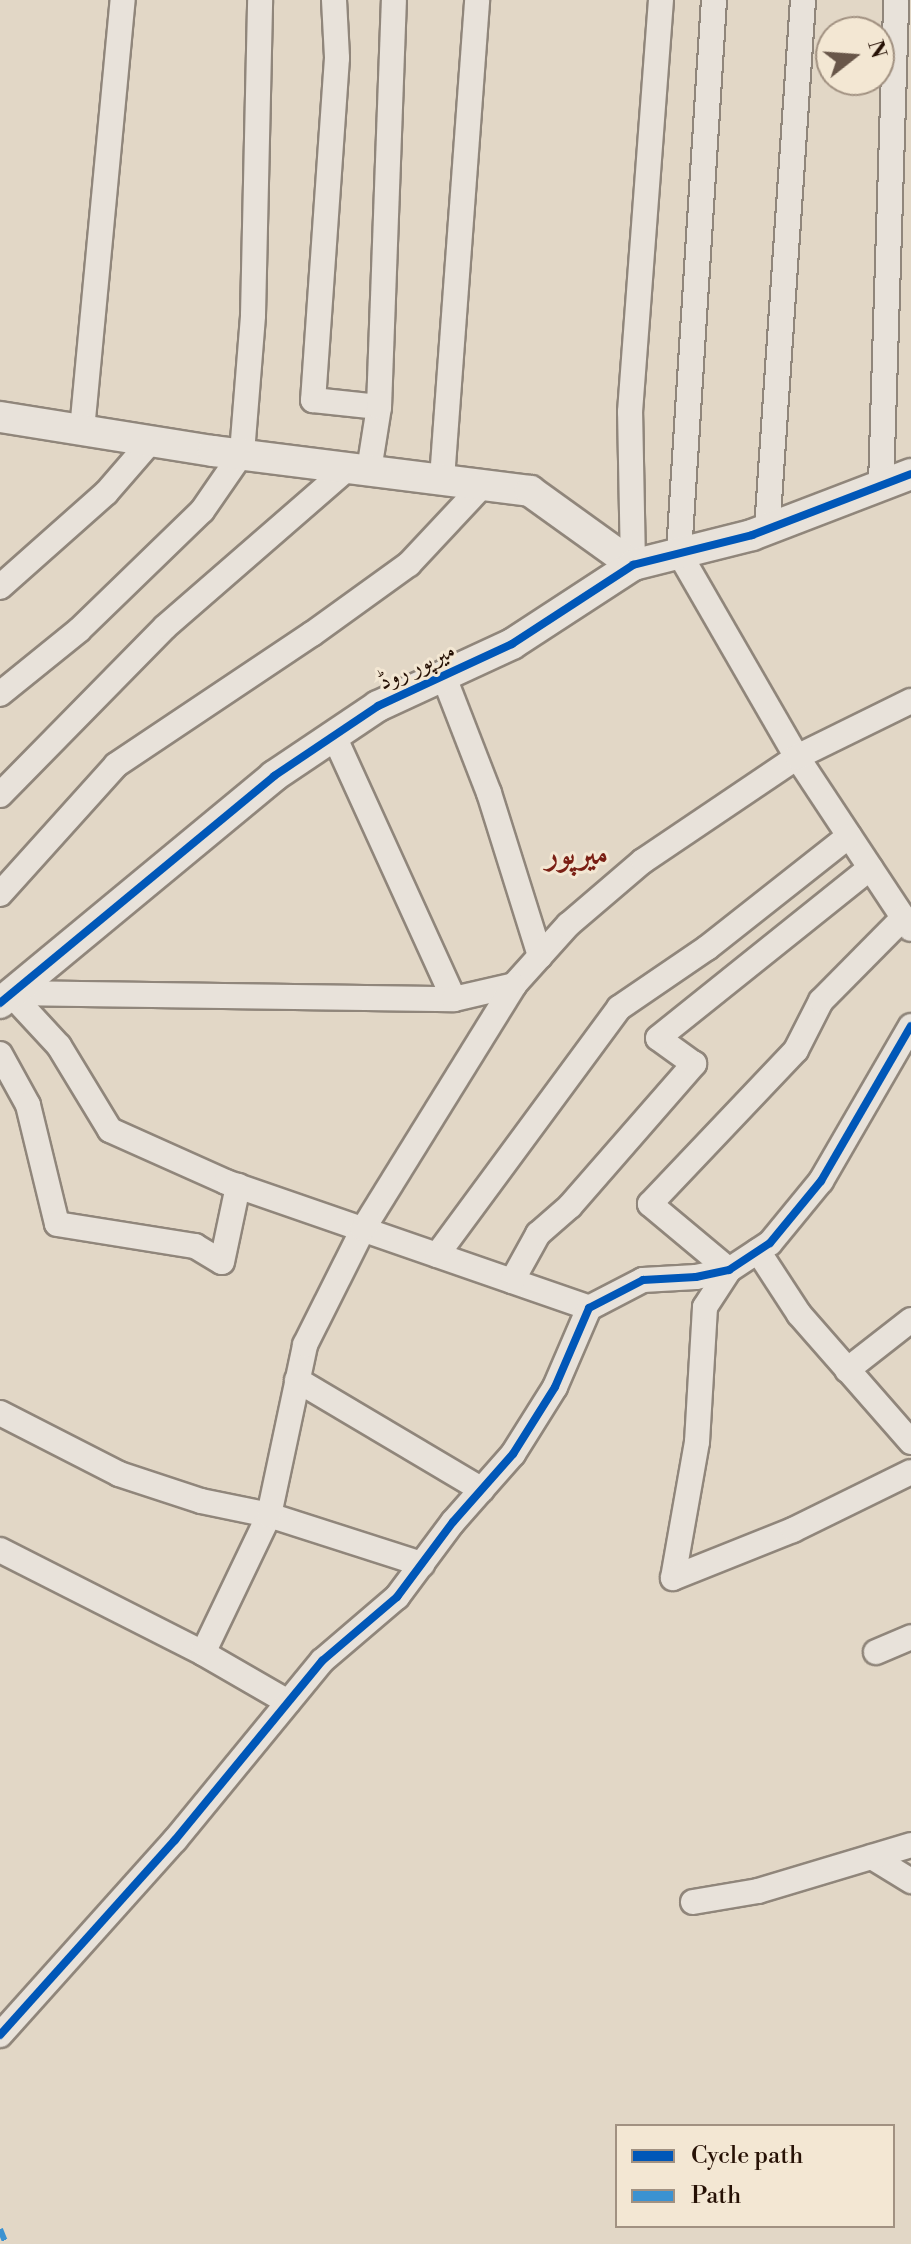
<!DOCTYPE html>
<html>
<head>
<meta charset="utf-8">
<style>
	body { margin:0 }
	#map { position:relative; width:911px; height:2244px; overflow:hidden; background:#e2d7c6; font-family:"Libre Bodoni",Amiri,serif }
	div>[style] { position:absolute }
	.roads { filter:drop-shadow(2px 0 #90867b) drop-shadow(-2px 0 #90867b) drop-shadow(0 2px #90867b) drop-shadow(0 -2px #90867b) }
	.minor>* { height:24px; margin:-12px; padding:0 12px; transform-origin:12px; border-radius:12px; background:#e8e2da }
	.tertiary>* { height:30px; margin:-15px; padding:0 15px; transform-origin:15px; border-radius:15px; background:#e8e2da }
	.quiet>* { height:6px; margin-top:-3px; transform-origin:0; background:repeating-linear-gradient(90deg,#3b92d1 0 12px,transparent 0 18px) }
	.cycleway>* { height:8px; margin:-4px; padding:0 4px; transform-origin:4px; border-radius:4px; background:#0057b8 }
	span { translate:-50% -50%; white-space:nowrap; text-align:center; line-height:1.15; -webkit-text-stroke:6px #f3e7d3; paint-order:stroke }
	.street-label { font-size:24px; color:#261105 }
	.district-label { font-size:32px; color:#7a1f14; font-weight:700 }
	.legend { position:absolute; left:615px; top:2124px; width:280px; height:104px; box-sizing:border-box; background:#f3e7d3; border:2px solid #a19181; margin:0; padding:10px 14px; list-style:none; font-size:24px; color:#261105 }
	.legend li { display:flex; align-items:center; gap:16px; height:40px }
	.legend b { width:40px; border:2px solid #a19181 }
	.north { position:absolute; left:815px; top:16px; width:80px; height:80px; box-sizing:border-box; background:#f3e7d3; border:2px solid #a19181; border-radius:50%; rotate:73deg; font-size:22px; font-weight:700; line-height:32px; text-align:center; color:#261105 }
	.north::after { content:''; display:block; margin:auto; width:28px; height:36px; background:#685649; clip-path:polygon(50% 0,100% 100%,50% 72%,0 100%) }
</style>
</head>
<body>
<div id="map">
	<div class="roads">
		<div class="minor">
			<i style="left:334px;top:0;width:58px;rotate:87deg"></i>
			<i style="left:337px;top:58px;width:343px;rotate:94deg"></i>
			<i style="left:313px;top:400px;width:66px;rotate:6.1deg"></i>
			<i style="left:379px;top:407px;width:64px;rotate:99deg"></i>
			<i style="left:714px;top:0;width:554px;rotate:93.62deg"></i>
			<i style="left:679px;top:553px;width:236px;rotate:60deg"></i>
			<i style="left:797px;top:757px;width:206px;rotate:56.5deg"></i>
			<i style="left:379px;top:407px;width:407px;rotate:-87.9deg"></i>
			<i style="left:82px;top:430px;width:432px;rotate:-84.6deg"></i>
			<i style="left:442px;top:479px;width:480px;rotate:-85.8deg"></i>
			<i style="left:881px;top:485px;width:485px;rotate:-88.2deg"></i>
			<i style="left:767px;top:530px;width:531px;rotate:-86.11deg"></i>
			<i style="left:633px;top:565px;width:153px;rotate:-91.1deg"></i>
			<i style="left:630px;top:412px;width:413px;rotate:-85.7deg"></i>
			<i style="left:0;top:587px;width:142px;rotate:-41.6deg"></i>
			<i style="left:106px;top:493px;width:69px;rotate:-49.1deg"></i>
			<i style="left:444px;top:677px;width:124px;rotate:68.8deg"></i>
			<i style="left:489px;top:793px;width:171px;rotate:72.6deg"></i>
			<i style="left:0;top:694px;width:102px;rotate:-39deg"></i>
			<i style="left:79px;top:630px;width:171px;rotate:-44.1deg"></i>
			<i style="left:202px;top:511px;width:70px;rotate:-55.4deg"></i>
			<i style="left:242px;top:453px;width:138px;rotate:-85.4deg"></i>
			<i style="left:253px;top:315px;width:315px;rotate:-88.7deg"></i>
			<i style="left:334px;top:736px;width:289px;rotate:65.5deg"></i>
			<i style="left:0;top:795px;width:235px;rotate:-45.5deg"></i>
			<i style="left:165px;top:627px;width:242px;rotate:-41deg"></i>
			<i style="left:0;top:894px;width:173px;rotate:-48deg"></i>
			<i style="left:116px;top:765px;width:236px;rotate:-33.8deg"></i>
			<i style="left:312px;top:634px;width:120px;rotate:-35.8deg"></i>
			<i style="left:409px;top:564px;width:108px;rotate:-46.9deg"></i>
			<i style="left:10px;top:993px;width:444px;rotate:0.8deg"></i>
			<i style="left:454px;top:999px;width:62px;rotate:-13.1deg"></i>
			<i style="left:514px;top:985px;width:81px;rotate:-48deg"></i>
			<i style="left:568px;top:925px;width:99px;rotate:-40.5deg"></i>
			<i style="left:643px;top:861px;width:186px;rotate:-34deg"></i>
			<i style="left:797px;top:757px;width:127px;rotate:-26.2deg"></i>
			<i style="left:10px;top:993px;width:72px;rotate:47.2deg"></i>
			<i style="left:59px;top:1046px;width:98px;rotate:58.7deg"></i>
			<i style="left:110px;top:1130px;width:127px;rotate:24.1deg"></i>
			<i style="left:226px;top:1182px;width:384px;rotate:19.1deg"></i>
			<i style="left:0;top:1054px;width:58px;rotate:61.2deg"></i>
			<i style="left:28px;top:1105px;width:122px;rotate:76.3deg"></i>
			<i style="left:57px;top:1224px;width:140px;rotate:9.1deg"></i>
			<i style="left:195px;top:1246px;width:31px;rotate:31deg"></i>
			<i style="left:222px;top:1262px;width:78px;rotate:-78.1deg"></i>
			<i style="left:758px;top:1251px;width:75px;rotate:56.9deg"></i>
			<i style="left:799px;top:1314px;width:170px;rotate:48.8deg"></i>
			<i style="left:437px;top:1255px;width:307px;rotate:-53.6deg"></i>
			<i style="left:619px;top:1008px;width:107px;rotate:-34.3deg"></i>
			<i style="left:707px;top:948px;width:181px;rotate:-38.3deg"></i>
			<i style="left:512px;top:1281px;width:54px;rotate:-61deg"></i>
			<i style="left:538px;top:1234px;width:43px;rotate:-41.2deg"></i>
			<i style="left:570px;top:1206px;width:189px;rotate:-48.9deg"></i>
			<i style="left:694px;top:1064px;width:44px;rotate:-144.2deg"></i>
			<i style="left:658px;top:1038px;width:272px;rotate:-38.7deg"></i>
			<i style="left:847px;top:1370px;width:81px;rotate:-38deg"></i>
			<i style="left:297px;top:1380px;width:215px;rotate:30.7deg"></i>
			<i style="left:0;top:1413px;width:134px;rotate:27.1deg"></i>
			<i style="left:119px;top:1474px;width:86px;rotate:18.2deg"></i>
			<i style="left:201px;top:1501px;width:69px;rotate:11.6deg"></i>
			<i style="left:269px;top:1515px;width:161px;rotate:17.8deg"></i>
			<i style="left:0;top:1550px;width:228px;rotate:26.9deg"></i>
			<i style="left:203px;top:1653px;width:98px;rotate:30deg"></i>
			<i style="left:673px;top:1578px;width:138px;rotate:-80deg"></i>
			<i style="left:697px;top:1442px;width:135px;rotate:-86.6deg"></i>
			<i style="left:705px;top:1307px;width:44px;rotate:-57deg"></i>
			<i style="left:729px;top:1270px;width:103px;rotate:-140.1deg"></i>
			<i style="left:650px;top:1204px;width:212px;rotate:-46.5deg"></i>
			<i style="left:796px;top:1050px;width:55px;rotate:-63deg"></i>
			<i style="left:821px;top:1001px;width:117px;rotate:-45.3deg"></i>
			<i style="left:673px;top:1578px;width:129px;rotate:-21.8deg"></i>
			<i style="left:793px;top:1530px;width:131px;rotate:-26.2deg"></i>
			<i style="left:876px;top:1652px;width:38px;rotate:-23deg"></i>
			<i style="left:203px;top:1653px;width:153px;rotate:-64.4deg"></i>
			<i style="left:269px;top:1515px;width:174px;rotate:-78deg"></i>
			<i style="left:305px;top:1345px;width:130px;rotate:-63.4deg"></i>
			<i style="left:363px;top:1229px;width:287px;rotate:-58.2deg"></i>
			<i style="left:872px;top:1857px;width:46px;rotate:31.6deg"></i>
			<i style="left:693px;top:1902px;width:66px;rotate:-9.6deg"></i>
			<i style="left:758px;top:1891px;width:160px;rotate:-16.7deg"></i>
			<i style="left:0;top:2035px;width:262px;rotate:-48.1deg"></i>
			<i style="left:175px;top:1840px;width:232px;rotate:-50.6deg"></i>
			<i style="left:322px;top:1661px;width:99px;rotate:-40.5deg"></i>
			<i style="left:397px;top:1597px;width:94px;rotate:-53.3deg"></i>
			<i style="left:453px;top:1522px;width:91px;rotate:-48.6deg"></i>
			<i style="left:513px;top:1454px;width:79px;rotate:-57.9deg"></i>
			<i style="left:555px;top:1387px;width:86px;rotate:-66.7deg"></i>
			<i style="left:589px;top:1308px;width:61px;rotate:-27.4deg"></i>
			<i style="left:643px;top:1280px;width:53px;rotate:-3.2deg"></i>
			<i style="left:696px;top:1277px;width:34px;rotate:-12deg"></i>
			<i style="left:729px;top:1270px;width:49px;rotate:-33.4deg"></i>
			<i style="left:770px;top:1243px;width:80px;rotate:-50.6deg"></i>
			<i style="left:821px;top:1181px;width:179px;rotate:-59.9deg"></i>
		</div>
		<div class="tertiary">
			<i style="left:0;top:417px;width:216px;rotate:9.1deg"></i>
			<i style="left:213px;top:451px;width:320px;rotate:7.2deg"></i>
			<i style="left:530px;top:491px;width:127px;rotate:35.7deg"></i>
			<i style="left:0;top:1003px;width:356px;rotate:-39.6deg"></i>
			<i style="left:274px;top:776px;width:125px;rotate:-33.9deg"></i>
			<i style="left:378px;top:706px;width:148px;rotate:-24.8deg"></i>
			<i style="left:512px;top:644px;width:145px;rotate:-33.1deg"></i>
			<i style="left:633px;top:565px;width:123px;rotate:-14.1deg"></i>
			<i style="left:752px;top:535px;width:170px;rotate:-21deg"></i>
		</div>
	</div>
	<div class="quiet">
		<i style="left:0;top:2229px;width:16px;rotate:68deg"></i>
	</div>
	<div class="cycleway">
		<i style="left:0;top:1003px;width:356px;rotate:-39.6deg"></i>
		<i style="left:274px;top:776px;width:125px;rotate:-33.9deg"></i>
		<i style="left:378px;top:706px;width:148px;rotate:-24.8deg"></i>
		<i style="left:512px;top:644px;width:145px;rotate:-33.1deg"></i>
		<i style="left:633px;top:565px;width:123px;rotate:-14.1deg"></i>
		<i style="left:752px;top:535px;width:170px;rotate:-21deg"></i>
		<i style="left:0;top:2035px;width:262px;rotate:-48.1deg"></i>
		<i style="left:175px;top:1840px;width:232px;rotate:-50.6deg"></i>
		<i style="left:322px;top:1661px;width:99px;rotate:-40.5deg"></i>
		<i style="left:397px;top:1597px;width:94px;rotate:-53.3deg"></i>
		<i style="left:453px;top:1522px;width:91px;rotate:-48.6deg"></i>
		<i style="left:513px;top:1454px;width:79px;rotate:-57.9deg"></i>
		<i style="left:555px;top:1387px;width:86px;rotate:-66.7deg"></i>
		<i style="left:589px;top:1308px;width:61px;rotate:-27.4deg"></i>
		<i style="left:643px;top:1280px;width:53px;rotate:-3.2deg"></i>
		<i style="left:696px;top:1277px;width:34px;rotate:-12deg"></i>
		<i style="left:729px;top:1270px;width:49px;rotate:-33.4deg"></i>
		<i style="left:770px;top:1243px;width:80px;rotate:-50.6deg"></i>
		<i style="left:821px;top:1181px;width:179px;rotate:-59.9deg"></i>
	</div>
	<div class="street-label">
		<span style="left:417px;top:667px;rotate:-25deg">میرپور روڈ</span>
	</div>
	<div class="district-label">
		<span style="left:577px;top:854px">میرپور</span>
	</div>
	<ul class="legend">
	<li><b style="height:10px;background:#0057b8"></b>Cycle path</li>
	<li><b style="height:10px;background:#3b92d1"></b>Path</li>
	</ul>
	<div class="north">N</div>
</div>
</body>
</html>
